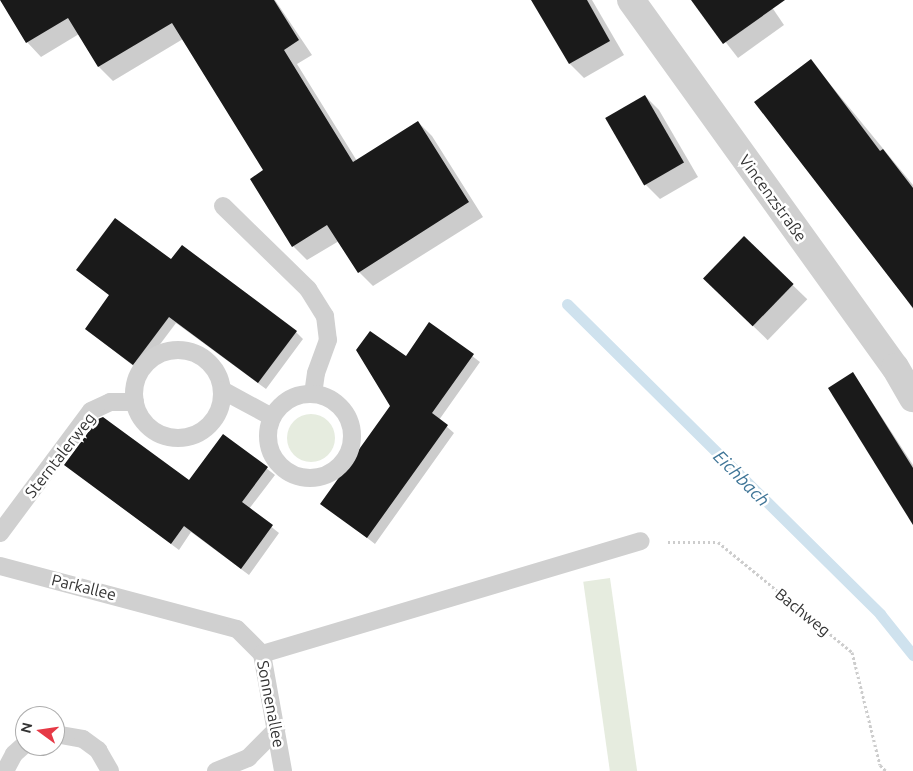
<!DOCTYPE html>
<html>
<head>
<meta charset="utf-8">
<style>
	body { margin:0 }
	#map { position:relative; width:913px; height:771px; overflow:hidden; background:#fff; font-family:Ubuntu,sans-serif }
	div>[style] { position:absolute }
	.green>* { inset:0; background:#e6ecdf; transform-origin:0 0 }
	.round { border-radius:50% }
	.shadow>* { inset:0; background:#0003; transform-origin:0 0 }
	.stream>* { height:11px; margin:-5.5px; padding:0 5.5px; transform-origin:5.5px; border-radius:5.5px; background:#cfe2ee }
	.building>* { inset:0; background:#1a1a1a; transform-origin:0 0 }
	.path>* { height:3px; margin-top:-1.5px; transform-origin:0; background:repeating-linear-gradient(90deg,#cdcdcd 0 2.5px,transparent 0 5px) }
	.service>* { height:18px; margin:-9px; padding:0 9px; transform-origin:9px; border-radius:9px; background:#d0d0d0 }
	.service>.ring { margin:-9px; padding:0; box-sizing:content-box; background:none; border:18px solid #d0d0d0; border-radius:50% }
	.minor>* { height:28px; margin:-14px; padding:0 14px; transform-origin:14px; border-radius:14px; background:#d0d0d0 }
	span { translate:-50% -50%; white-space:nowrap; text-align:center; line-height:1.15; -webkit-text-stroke:5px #fff; paint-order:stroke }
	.street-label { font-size:16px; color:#333 }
	.water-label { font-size:18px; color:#3f7597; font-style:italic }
	.north { position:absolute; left:15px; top:706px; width:50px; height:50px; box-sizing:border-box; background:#fff; border:1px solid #adadad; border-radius:50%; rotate:284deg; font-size:14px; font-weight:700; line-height:20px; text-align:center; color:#333 }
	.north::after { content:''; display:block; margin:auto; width:18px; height:22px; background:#e63946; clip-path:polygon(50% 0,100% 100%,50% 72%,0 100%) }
</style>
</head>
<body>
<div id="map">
	<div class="green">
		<i class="round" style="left:287px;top:414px;width:48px;height:48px"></i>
		<i style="left:610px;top:578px;width:195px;height:27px;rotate:82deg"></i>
	</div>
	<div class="shadow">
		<i style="clip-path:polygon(2px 0,275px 0,312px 55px,297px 64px,357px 161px,418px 122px,432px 136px,483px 217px,373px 286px,359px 272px,339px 241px,307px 260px,293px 246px,265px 170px,183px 39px,113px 81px,99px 67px,79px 34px,41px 57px,27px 42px)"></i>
		<i style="clip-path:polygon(533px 0,592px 0,624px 55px,584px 78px,570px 64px)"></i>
		<i style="clip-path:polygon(693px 0,767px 0,784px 25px,738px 58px)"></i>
		<i style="clip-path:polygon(811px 61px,913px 185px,913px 309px,887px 271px)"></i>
		<i style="clip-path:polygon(645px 96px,659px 110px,698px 177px,660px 199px,646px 185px,607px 119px)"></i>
		<i style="left:744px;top:238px;width:88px;height:57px;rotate:44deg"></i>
		<i style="clip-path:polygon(171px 261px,296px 332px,303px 339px,266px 389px,176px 323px,140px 371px,86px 329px,110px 296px,77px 270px)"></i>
		<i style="clip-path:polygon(430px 324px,480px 362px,439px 420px,454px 433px,375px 544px,322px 503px,392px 406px,406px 358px)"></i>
		<i style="clip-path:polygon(853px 373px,913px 465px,913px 522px)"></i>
		<i style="clip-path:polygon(223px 435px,275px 475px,249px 509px,279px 533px,249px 575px,191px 532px,179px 550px,65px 465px,189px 481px)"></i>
	</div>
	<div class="stream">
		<i style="left:567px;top:304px;width:441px;rotate:44.7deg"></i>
		<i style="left:880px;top:614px;width:53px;rotate:51.2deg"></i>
	</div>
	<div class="building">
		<i style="clip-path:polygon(0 0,274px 0,299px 40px,284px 50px,353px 162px,418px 121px,469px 202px,358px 273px,327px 225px,292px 247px,250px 179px,263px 170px,172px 23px,98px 67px,68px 18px,26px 43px)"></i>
		<i style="clip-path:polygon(531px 0,587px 0,610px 41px,569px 64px)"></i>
		<i style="clip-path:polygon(691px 0,785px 0,723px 44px)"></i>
		<i style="clip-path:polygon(811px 59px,880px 151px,883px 149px,913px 188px,913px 308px,754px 102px)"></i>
		<i style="left:645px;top:95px;width:78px;height:46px;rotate:60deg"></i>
		<i style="clip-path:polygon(115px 218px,171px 259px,182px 245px,297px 331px,258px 383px,169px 317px,133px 365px,85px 329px,109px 295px,76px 270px)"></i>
		<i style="left:744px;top:236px;width:69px;height:59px;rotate:44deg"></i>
		<i style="clip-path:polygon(429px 322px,474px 354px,432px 413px,448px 425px,367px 538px,320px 504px,390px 406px,356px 350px,370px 331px,406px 356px)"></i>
		<i style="clip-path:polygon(853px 372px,913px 468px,913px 525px,828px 388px)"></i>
		<i style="clip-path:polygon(103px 417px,189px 480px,223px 434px,268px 467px,242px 502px,273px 525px,241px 569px,184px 526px,171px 544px,64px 465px,98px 419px)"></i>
	</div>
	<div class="path">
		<i style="left:668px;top:542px;width:50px"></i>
		<i style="left:718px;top:542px;width:173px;rotate:39.4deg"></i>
		<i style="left:852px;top:652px;width:116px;rotate:76.1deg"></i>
		<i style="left:880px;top:765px;width:8px;rotate:45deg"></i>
	</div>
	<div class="service">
		<i style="left:223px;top:206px;width:119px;rotate:44.3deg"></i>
		<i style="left:308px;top:289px;width:32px;rotate:58deg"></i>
		<i style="left:325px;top:316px;width:24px;rotate:83deg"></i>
		<i style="left:328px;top:340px;width:35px;rotate:110deg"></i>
		<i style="left:316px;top:373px;width:21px;rotate:98deg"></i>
		<i class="ring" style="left:134px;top:350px;width:70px;height:70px"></i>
		<i style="left:222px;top:390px;width:57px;rotate:28.4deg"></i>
		<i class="ring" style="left:268px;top:394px;width:66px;height:66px"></i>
		<i style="left:0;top:533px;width:152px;rotate:-53.3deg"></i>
		<i style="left:91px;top:411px;width:21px;rotate:-25deg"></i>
		<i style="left:110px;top:402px;width:25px"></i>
		<i style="left:0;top:566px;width:245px;rotate:14.9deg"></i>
		<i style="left:237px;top:629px;width:35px;rotate:45deg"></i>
		<i style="left:262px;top:654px;width:119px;rotate:79.8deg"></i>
		<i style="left:262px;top:654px;width:395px;rotate:-16.6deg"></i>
		<i style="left:55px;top:734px;width:28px;rotate:10deg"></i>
		<i style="left:83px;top:739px;width:19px;rotate:36deg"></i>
		<i style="left:98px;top:750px;width:24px;rotate:60deg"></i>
		<i style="left:5px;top:771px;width:19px;rotate:-62deg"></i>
		<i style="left:14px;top:754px;width:15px;rotate:-42deg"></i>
		<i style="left:216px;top:771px;width:35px;rotate:-22deg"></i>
		<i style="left:248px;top:758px;width:40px;rotate:-45deg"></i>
	</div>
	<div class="minor">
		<i style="left:631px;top:0;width:452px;rotate:54.3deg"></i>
		<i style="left:895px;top:367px;width:36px;rotate:60deg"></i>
	</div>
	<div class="street-label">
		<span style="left:773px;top:198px;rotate:54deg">Vincenzstraße</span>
		<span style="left:60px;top:455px;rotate:-52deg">Sterntalerweg</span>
		<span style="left:84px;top:587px;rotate:14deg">Parkallee</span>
		<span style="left:803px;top:612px;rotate:39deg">Bachweg</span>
		<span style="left:271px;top:704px;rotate:79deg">Sonnenallee</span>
	</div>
	<div class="water-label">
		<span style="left:742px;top:478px;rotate:45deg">Eichbach</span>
	</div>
	<div class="north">N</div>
</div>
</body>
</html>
